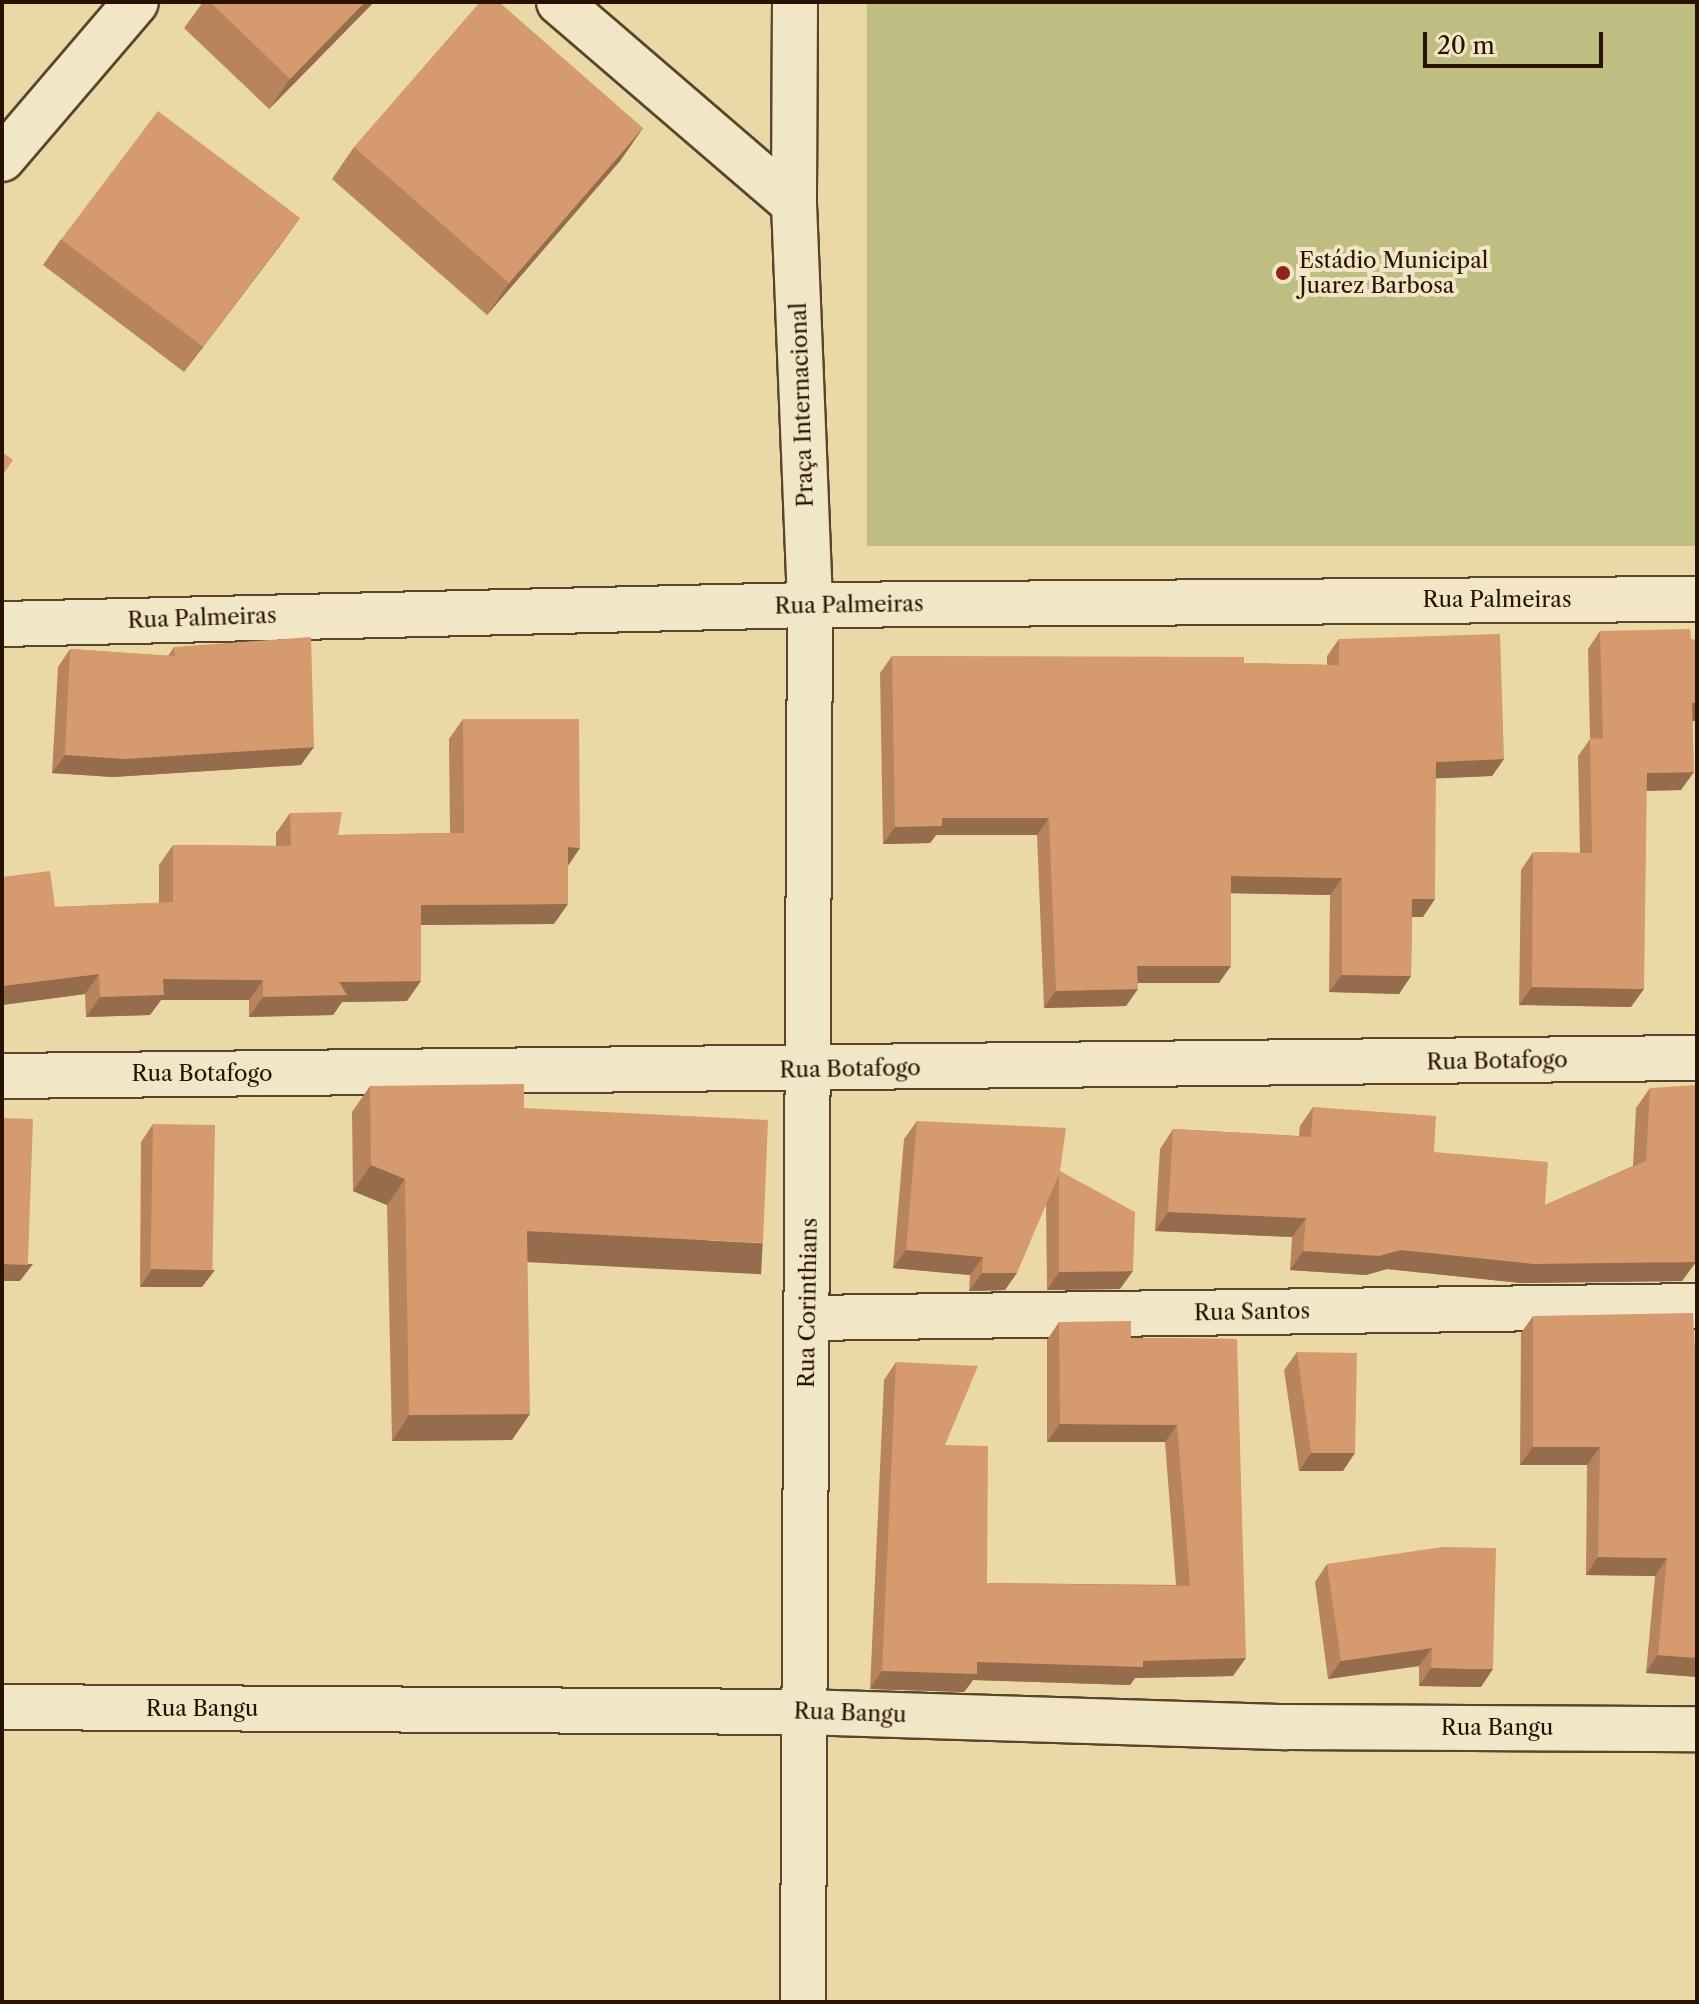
<!DOCTYPE html>
<html>
<head>
<meta charset="utf-8">
<style>
	body { margin:0 }
	#map { position:relative; width:1699px; height:2004px; overflow:hidden; background:#ead9a7; font-family:"Libre Caslon Text",serif }
	div>[style] { position:absolute }
	.green>* { inset:0; background:#bebd82; transform-origin:0 0 }
	.roads { filter:drop-shadow(2px 0 #5a442a) drop-shadow(-2px 0 #5a442a) drop-shadow(0 2px #5a442a) drop-shadow(0 -2px #5a442a) }
	.minor>* { height:44px; margin:-22px; padding:0 22px; transform-origin:22px; border-radius:22px; background:#f1e6c6 }
	.wall>* { inset:0; background:#b7845e }
	.shaded-wall>* { inset:0; background:#956c4c; transform-origin:0 0 }
	.building>* { inset:0; background:#d59a6d; transform-origin:0 0 }
	.dots>* { width:22px; height:22px; translate:-50% -50%; box-sizing:border-box; border:4px solid #f1e6c6; border-radius:50% }
	span { translate:-50% -50%; white-space:nowrap; text-align:center; line-height:1.15; -webkit-text-stroke:8px #f1e6c6; paint-order:stroke }
	.poi-label { font-size:22px; color:#2a1200 }
	.left { translate:0 -50%; text-align:left }
	.street-label { font-size:22px; color:#2a1200 }
	.frame { position:absolute; inset:0; border:4px solid #2a1200; pointer-events:none }
	.scale { position:absolute; left:1423px; top:32px; width:180px; height:36px; box-sizing:border-box; border:4px solid #2a1200; border-top:0; padding-left:10px; font-size:24px; line-height:28px; white-space:nowrap; color:#2a1200; -webkit-text-stroke:6px #f1e6c6; paint-order:stroke }
</style>
</head>
<body>
<div id="map">
	<div class="green">
		<i style="left:867px;top:2px;width:830px;height:544px"></i>
	</div>
	<div class="roads">
		<div class="minor">
			<i style="left:559px;top:2px;width:310px;rotate:40.7deg"></i>
			<i style="left:795px;top:2px;width:202px;rotate:90.3deg"></i>
			<i style="left:794px;top:204px;width:401px;rotate:87.7deg"></i>
			<i style="left:810px;top:605px;width:1397px;rotate:90.29deg"></i>
			<i style="left:2px;top:159px;width:206px;rotate:-49.5deg"></i>
			<i style="left:2px;top:624px;width:808px;rotate:-1.35deg"></i>
			<i style="left:810px;top:605px;width:887px;rotate:-0.39deg"></i>
			<i style="left:2px;top:1076px;width:1695px;rotate:-0.61deg"></i>
			<i style="left:807px;top:1318px;width:890px;rotate:-0.77deg"></i>
			<i style="left:2px;top:1707px;width:800px;rotate:0.36deg"></i>
			<i style="left:802px;top:1712px;width:485px;rotate:1.8deg"></i>
			<i style="left:1287px;top:1727px;width:410px;rotate:0.3deg"></i>
		</div>
	</div>
	<div class="wall">
		<i style="clip-path:polygon(203px 2px,374px 2px,269px 109px,184px 28px)"></i>
		<i style="clip-path:polygon(643px 128px,620px 161px,487px 315px,332px 179px,354px 147px)"></i>
		<i style="clip-path:polygon(299px 219px,281px 244px,184px 372px,43px 265px,61px 239px)"></i>
		<i style="clip-path:polygon(1600px 631px,1697px 640px,1697px 721px,1693px 721px,1681px 790px,1646px 791px,1631px 1007px,1519px 1005px,1521px 870px,1533px 852px,1580px 853px,1578px 756px,1590px 739px,1588px 649px)"></i>
		<i style="clip-path:polygon(1339px 639px,1504px 759px,1492px 776px,1436px 778px,1423px 917px,1412px 917px,1411px 976px,1399px 994px,1329px 992px,1330px 895px,1231px 893px,1219px 983px,1138px 983px,1126px 1006px,1044px 1008px,1037px 835px,936px 835px,930px 843px,883px 844px,880px 673px,892px 656px,1327px 665px,1327px 656px)"></i>
		<i style="clip-path:polygon(174px 647px,301px 765px,113px 777px,52px 773px,58px 667px,70px 649px,168px 656px)"></i>
		<i style="clip-path:polygon(463px 719px,580px 848px,568px 866px,554px 924px,421px 925px,407px 1001px,342px 1002px,333px 1015px,249px 1017px,249px 1000px,161px 1000px,150px 1015px,86px 1017px,85px 994px,2px 1005px,2px 877px,55px 907px,159px 903px,159px 865px,173px 845px,276px 846px,276px 833px,290px 813px,338px 835px,450px 833px,449px 739px)"></i>
		<i style="clip-path:polygon(370px 1086px,524px 1108px,745px 1268px,527px 1257px,512px 1440px,392px 1441px,387px 1205px,353px 1191px,352px 1112px)"></i>
		<i style="clip-path:polygon(1650px 1088px,1696px 1262px,1682px 1281px,1521px 1283px,1387px 1269px,1366px 1275px,1290px 1270px,1292px 1237px,1155px 1231px,1160px 1149px,1173px 1129px,1299px 1136px,1300px 1126px,1313px 1107px,1434px 1152px,1545px 1205px,1633px 1166px,1636px 1108px)"></i>
		<i style="clip-path:polygon(917px 1121px,1060px 1171px,1120px 1289px,1047px 1290px,1046px 1204px,1005px 1290px,969px 1291px,970px 1275px,893px 1268px,904px 1139px)"></i>
		<i style="clip-path:polygon(153px 1124px,202px 1287px,140px 1287px,141px 1142px)"></i>
		<i style="clip-path:polygon(1533px 1316px,1697px 1389px,1697px 1677px,1646px 1673px,1655px 1576px,1586px 1575px,1587px 1465px,1520px 1465px,1521px 1333px)"></i>
		<i style="clip-path:polygon(1059px 1322px,1131px 1338px,1237px 1339px,1233px 1676px,1135px 1678px,1130px 1685px,973px 1680px,964px 1692px,870px 1689px,884px 1380px,896px 1362px,987px 1583px,1176px 1585px,1165px 1442px,1047px 1442px,1047px 1340px)"></i>
		<i style="clip-path:polygon(1297px 1352px,1343px 1471px,1299px 1471px,1284px 1370px)"></i>
		<i style="clip-path:polygon(1327px 1564px,1481px 1687px,1419px 1686px,1419px 1666px,1328px 1679px,1315px 1582px)"></i>
	</div>
	<div class="shaded-wall">
		<i style="clip-path:polygon(365px 2px,374px 2px,269px 109px,290px 79px)"></i>
		<i style="clip-path:polygon(643px 128px,620px 161px,487px 315px,509px 283px)"></i>
		<i style="clip-path:polygon(299px 219px,281px 244px,184px 372px,202px 347px)"></i>
		<i style="clip-path:polygon(1692px 703px,1697px 703px,1697px 721px,1680px 721px)"></i>
		<i style="clip-path:polygon(314px 747px,301px 765px,113px 777px,52px 773px,65px 755px)"></i>
		<i style="clip-path:polygon(1504px 759px,1492px 776px,1424px 779px,1436px 762px)"></i>
		<i style="clip-path:polygon(1694px 772px,1681px 790px,1634px 791px,1647px 773px)"></i>
		<i style="clip-path:polygon(942px 818px,1049px 818px,1037px 835px,936px 835px,930px 843px,883px 844px,895px 827px)"></i>
		<i style="clip-path:polygon(568px 847px,580px 848px,566px 868px)"></i>
		<i style="clip-path:polygon(1231px 876px,1342px 878px,1330px 895px,1219px 893px)"></i>
		<i style="clip-path:polygon(1412px 899px,1435px 899px,1423px 917px,1400px 917px)"></i>
		<i style="clip-path:polygon(568px 904px,554px 924px,407px 925px,421px 905px)"></i>
		<i style="clip-path:polygon(1137px 966px,1231px 966px,1219px 983px,1125px 983px)"></i>
		<i style="clip-path:polygon(99px 974px,85px 994px,2px 1005px,2px 986px)"></i>
		<i style="clip-path:polygon(1342px 975px,1411px 976px,1399px 994px,1329px 992px)"></i>
		<i style="clip-path:polygon(163px 979px,263px 980px,249px 1000px,161px 1000px,150px 1015px,86px 1017px,100px 997px)"></i>
		<i style="clip-path:polygon(421px 981px,407px 1001px,342px 1002px,333px 1015px,249px 1017px,263px 997px,339px 982px)"></i>
		<i style="clip-path:polygon(1532px 987px,1644px 989px,1631px 1007px,1519px 1005px)"></i>
		<i style="clip-path:polygon(1138px 989px,1126px 1006px,1044px 1008px,1056px 991px)"></i>
		<i style="clip-path:polygon(371px 1165px,405px 1179px,387px 1205px,353px 1191px)"></i>
		<i style="clip-path:polygon(1168px 1212px,1306px 1218px,1292px 1237px,1155px 1231px)"></i>
		<i style="left:527px;top:1231px;width:236px;height:31px;rotate:3deg"></i>
		<i style="clip-path:polygon(906px 1250px,983px 1257px,970px 1275px,893px 1268px)"></i>
		<i style="clip-path:polygon(1401px 1250px,1696px 1262px,1682px 1281px,1521px 1283px,1387px 1269px,1366px 1275px,1290px 1270px,1303px 1251px)"></i>
		<i style="clip-path:polygon(2px 1264px,33px 1264px,20px 1281px,2px 1281px)"></i>
		<i style="clip-path:polygon(152px 1269px,215px 1270px,202px 1287px,140px 1287px)"></i>
		<i style="clip-path:polygon(1133px 1271px,1120px 1289px,1047px 1290px,1059px 1272px)"></i>
		<i style="clip-path:polygon(982px 1273px,1017px 1273px,1005px 1290px,969px 1291px)"></i>
		<i style="clip-path:polygon(530px 1414px,512px 1440px,392px 1441px,409px 1415px)"></i>
		<i style="clip-path:polygon(1060px 1424px,1177px 1425px,1165px 1442px,1047px 1442px)"></i>
		<i style="clip-path:polygon(1533px 1447px,1600px 1447px,1587px 1465px,1520px 1465px)"></i>
		<i style="clip-path:polygon(1311px 1453px,1355px 1453px,1343px 1471px,1299px 1471px)"></i>
		<i style="clip-path:polygon(1598px 1557px,1667px 1558px,1655px 1576px,1586px 1575px)"></i>
		<i style="clip-path:polygon(1432px 1648px,1419px 1666px,1328px 1679px,1341px 1661px)"></i>
		<i style="clip-path:polygon(1658px 1655px,1697px 1658px,1697px 1677px,1646px 1673px)"></i>
		<i style="clip-path:polygon(1246px 1658px,1233px 1676px,1135px 1678px,1130px 1685px,973px 1680px,964px 1692px,870px 1689px,882px 1671px,977px 1662px)"></i>
		<i style="clip-path:polygon(1431px 1668px,1493px 1669px,1481px 1687px,1419px 1686px)"></i>
	</div>
	<div class="building">
		<i style="clip-path:polygon(210px 2px,365px 2px,290px 79px)"></i>
		<i style="clip-path:polygon(480px 2px,499px 2px,643px 128px,509px 283px,354px 147px)"></i>
		<i style="left:158px;top:111px;width:178px;height:161px;rotate:37deg"></i>
		<i style="clip-path:polygon(2px 452px,13px 460px,2px 476px)"></i>
		<i style="clip-path:polygon(1690px 629px,1691px 640px,1697px 640px,1697px 703px,1692px 703px,1694px 772px,1647px 773px,1644px 989px,1532px 987px,1533px 852px,1592px 853px,1590px 738px,1603px 739px,1600px 631px)"></i>
		<i style="clip-path:polygon(1500px 634px,1504px 759px,1436px 762px,1435px 899px,1412px 899px,1411px 976px,1342px 975px,1342px 878px,1231px 876px,1231px 966px,1137px 966px,1138px 989px,1056px 991px,1049px 818px,942px 818px,942px 826px,895px 827px,892px 656px,1244px 657px,1244px 663px,1339px 665px,1339px 639px)"></i>
		<i style="clip-path:polygon(311px 637px,314px 747px,125px 759px,65px 755px,70px 649px,175px 656px,174px 647px)"></i>
		<i style="clip-path:polygon(463px 719px,579px 719px,580px 848px,568px 847px,568px 904px,421px 905px,421px 981px,339px 982px,347px 995px,263px 997px,263px 980px,163px 979px,164px 995px,100px 997px,99px 974px,2px 986px,2px 877px,50px 871px,55px 907px,173px 902px,173px 845px,291px 846px,290px 813px,342px 812px,338px 835px,464px 833px)"></i>
		<i style="clip-path:polygon(524px 1084px,524px 1108px,768px 1120px,763px 1243px,527px 1231px,530px 1414px,409px 1415px,405px 1179px,371px 1165px,370px 1086px)"></i>
		<i style="clip-path:polygon(1697px 1085px,1696px 1262px,1534px 1264px,1401px 1250px,1379px 1256px,1303px 1251px,1306px 1218px,1168px 1212px,1173px 1129px,1311px 1137px,1313px 1107px,1436px 1116px,1434px 1152px,1548px 1162px,1545px 1205px,1646px 1161px,1650px 1088px)"></i>
		<i style="left:2px;top:1118px;width:31px;height:146px;rotate:2deg"></i>
		<i style="clip-path:polygon(917px 1121px,1066px 1128px,1060px 1171px,1135px 1212px,1133px 1271px,1059px 1272px,1059px 1174px,1017px 1273px,982px 1273px,983px 1257px,906px 1250px)"></i>
		<i style="left:153px;top:1124px;width:62px;height:145px;rotate:1deg"></i>
		<i style="clip-path:polygon(1693px 1313px,1697px 1389px,1697px 1658px,1658px 1655px,1667px 1558px,1598px 1557px,1600px 1447px,1533px 1447px,1533px 1316px)"></i>
		<i style="clip-path:polygon(1131px 1321px,1131px 1338px,1237px 1339px,1246px 1658px,1143px 1661px,1143px 1667px,977px 1662px,977px 1674px,882px 1671px,896px 1362px,978px 1366px,945px 1445px,988px 1446px,987px 1583px,1190px 1586px,1177px 1425px,1060px 1424px,1059px 1322px)"></i>
		<i style="clip-path:polygon(1297px 1352px,1357px 1353px,1355px 1453px,1311px 1453px)"></i>
		<i style="clip-path:polygon(1442px 1547px,1496px 1548px,1493px 1669px,1431px 1668px,1432px 1648px,1341px 1661px,1327px 1564px)"></i>
	</div>
	<div class="dots">
		<i style="left:1283px;top:273px;background:#8f2418"></i>
	</div>
	<div class="poi-label">
		<span class="left" style="left:1299px;top:273px">Estádio Municipal<br>Juarez Barbosa</span>
	</div>
	<div class="street-label">
		<span style="left:802px;top:405px;rotate:-92deg">Praça Internacional</span>
		<span style="left:1497px;top:600px">Rua Palmeiras</span>
		<span style="left:849px;top:605px;rotate:-1deg">Rua Palmeiras</span>
		<span style="left:202px;top:618px;rotate:-2deg">Rua Palmeiras</span>
		<span style="left:1497px;top:1061px;rotate:-1deg">Rua Botafogo</span>
		<span style="left:850px;top:1069px;rotate:-1deg">Rua Botafogo</span>
		<span style="left:202px;top:1074px">Rua Botafogo</span>
		<span style="left:808px;top:1303px;rotate:-89deg">Rua Corinthians</span>
		<span style="left:1252px;top:1312px;rotate:-1deg">Rua Santos</span>
		<span style="left:202px;top:1709px">Rua Bangu</span>
		<span style="left:850px;top:1713px;rotate:2deg">Rua Bangu</span>
		<span style="left:1497px;top:1728px">Rua Bangu</span>
	</div>
	<div class="frame"></div>
	<div class="scale">20 m</div>
</div>
</body>
</html>
